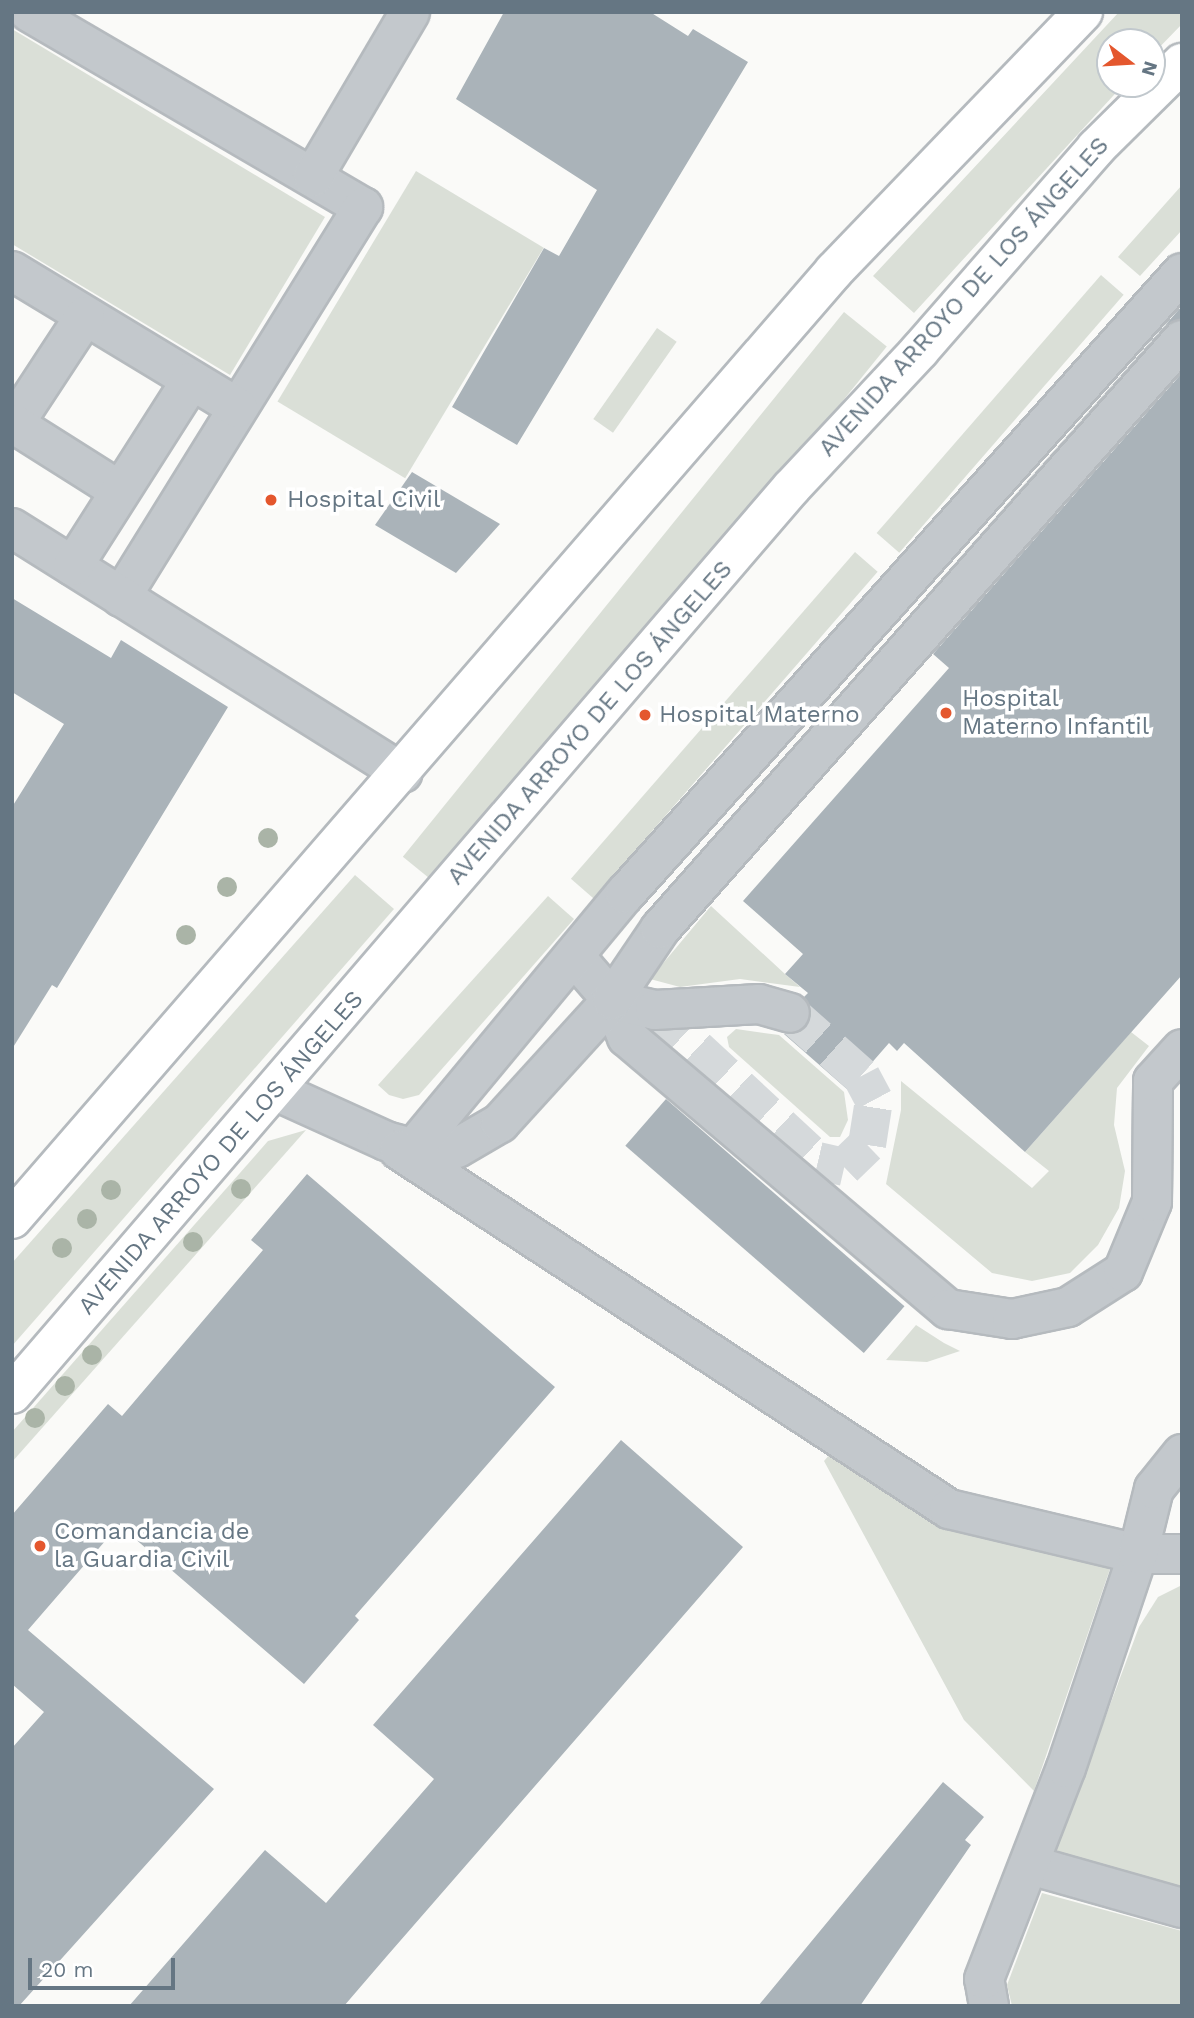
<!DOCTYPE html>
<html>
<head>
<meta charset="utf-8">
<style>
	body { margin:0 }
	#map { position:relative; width:1194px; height:2018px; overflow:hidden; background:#fafaf8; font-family:"Work Sans",sans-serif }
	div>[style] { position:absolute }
	.green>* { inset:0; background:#dadfd7; transform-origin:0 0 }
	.building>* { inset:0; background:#aab3b9; transform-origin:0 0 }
	.minor-tunnel>* { height:38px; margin-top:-19px; transform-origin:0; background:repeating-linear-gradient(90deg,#d5d9db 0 38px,transparent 0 57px) }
	.roads { filter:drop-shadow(2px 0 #b5babe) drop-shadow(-2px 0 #b5babe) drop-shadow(0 2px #b5babe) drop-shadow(0 -2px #b5babe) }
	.minor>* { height:38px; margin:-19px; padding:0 19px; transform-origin:19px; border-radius:19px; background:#c3c8cc }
	.major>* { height:38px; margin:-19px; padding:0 19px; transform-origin:19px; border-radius:19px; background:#fff }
	.trees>* { width:20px; height:20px; margin:-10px; border-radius:50%; background:#aab4a7 }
	.dots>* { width:19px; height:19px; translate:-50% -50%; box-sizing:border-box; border:4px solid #fff; border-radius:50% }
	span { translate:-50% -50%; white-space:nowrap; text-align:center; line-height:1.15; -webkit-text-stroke:7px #fff; paint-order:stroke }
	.street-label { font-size:24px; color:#657683 }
	.poi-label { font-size:24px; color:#657683 }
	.left { translate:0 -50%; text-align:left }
	.frame { position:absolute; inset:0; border:14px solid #657683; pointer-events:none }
	.north { position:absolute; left:1096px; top:28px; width:70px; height:70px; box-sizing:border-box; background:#fff; border:2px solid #c1c8cd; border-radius:50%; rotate:107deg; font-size:19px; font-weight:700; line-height:28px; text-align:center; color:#657683 }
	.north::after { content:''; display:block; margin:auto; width:24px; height:32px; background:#e4572e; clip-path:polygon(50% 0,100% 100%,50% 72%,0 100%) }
	.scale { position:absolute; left:28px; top:1958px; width:147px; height:32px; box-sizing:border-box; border:4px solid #657683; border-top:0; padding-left:9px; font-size:21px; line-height:24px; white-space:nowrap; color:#657683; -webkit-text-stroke:5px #fff; paint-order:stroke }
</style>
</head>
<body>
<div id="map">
	<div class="green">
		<i style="clip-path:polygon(1119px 12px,1182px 12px,1182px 24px,1152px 55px,1152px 42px,1110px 42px,1110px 84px,1124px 84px,914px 313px,873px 276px)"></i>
		<i style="clip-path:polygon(12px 29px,325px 217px,230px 375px,12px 244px)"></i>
		<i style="left:416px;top:171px;width:149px;height:269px;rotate:31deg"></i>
		<i style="clip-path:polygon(1182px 185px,1182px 230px,1140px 276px,1118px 257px)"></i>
		<i style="left:1101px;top:275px;width:30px;height:342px;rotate:41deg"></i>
		<i style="left:844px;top:312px;width:55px;height:701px;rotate:39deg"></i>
		<i style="left:657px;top:328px;width:24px;height:111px;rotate:35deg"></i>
		<i style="left:855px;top:552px;width:30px;height:433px;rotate:41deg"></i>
		<i style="clip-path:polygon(355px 875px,394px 909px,12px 1346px,12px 1263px)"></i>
		<i style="clip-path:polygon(548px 896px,574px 919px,419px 1095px,403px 1099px,389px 1095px,378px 1085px)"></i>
		<i style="clip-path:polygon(711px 906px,785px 974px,800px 987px,740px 979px,680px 987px,650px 979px)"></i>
		<i style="clip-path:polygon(736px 1029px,779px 1035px,844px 1092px,848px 1120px,840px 1137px,830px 1137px,729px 1047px,727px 1037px)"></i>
		<i style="clip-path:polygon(1131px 1032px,1149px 1046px,1117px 1088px,1114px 1125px,1125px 1171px,1119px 1208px,1098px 1245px,1070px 1273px,1032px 1281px,992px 1273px,886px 1184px,901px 1110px,901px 1081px,1032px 1188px,1049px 1171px,1025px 1152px)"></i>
		<i style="clip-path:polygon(306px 1130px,12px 1462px,12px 1432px,268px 1141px)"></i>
		<i style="clip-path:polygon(916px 1325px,944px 1343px,960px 1351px,927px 1362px,886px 1360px)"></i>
		<i style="clip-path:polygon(830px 1454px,938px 1527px,1112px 1563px,1034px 1791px,964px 1720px,824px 1461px)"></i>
		<i style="clip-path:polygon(1182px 1585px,1182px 1892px,1133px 1882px,1056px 1850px,1139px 1627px,1158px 1597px)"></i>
		<i style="clip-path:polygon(1042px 1893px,1182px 1931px,1182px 2006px,1012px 2006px,1007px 1985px)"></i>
	</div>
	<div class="building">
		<i style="clip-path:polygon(504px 12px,650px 12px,688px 36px,693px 29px,748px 62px,517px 445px,452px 407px,544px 248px,559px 256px,597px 190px,456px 99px)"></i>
		<i style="clip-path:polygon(1182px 306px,1182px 319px,1166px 325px,901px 624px)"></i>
		<i style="clip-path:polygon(1182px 373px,1182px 975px,1025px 1152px,904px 1043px,897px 1051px,889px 1043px,848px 1090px,784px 1034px,805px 1029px,811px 1018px,804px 997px,808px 993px,785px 974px,803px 954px,743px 901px,949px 668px,933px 654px)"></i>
		<i style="clip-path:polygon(412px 472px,500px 524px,456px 573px,375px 525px)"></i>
		<i style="clip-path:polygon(12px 598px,111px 658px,121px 640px,228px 707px,57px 988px,52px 985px,12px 1049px,12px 807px,64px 724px,12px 692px)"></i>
		<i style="left:666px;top:1099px;width:316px;height:62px;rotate:41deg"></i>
		<i style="clip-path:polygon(307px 1174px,555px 1387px,355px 1616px,359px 1620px,304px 1684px,119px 1525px,28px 1630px,214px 1789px,19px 2006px,12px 2006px,12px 1748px,44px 1712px,12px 1684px,12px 1515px,108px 1404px,122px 1416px,263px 1250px,251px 1240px)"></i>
		<i style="clip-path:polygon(621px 1440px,743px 1547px,387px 1956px,344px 2006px,129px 2006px,265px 1850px,326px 1903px,434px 1779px,373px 1725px)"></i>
		<i style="clip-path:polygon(943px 1782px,984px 1817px,965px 1840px,971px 1845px,860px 2006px,758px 2006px)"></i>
	</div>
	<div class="minor-tunnel">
		<i style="left:655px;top:1010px;width:222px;rotate:42.8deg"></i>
		<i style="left:818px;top:1161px;width:27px;rotate:13deg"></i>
		<i style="left:844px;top:1167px;width:32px;rotate:-44deg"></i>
		<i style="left:867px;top:1145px;width:46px;rotate:-81.2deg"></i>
		<i style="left:874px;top:1100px;width:27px;rotate:-118deg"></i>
		<i style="left:861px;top:1076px;width:95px;rotate:-138.4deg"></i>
	</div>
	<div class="roads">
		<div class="minor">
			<i style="left:29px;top:12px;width:387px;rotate:30.3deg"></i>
			<i style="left:363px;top:207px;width:459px;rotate:121.8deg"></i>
			<i style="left:313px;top:177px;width:191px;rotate:-59.5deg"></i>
			<i style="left:12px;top:271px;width:264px;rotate:31.2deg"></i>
			<i style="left:85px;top:316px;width:129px;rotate:123.3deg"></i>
			<i style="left:14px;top:424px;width:125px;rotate:32.3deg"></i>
			<i style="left:12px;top:528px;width:461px;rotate:32.1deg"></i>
			<i style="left:73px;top:566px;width:218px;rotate:-57.5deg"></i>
			<i style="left:575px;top:957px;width:57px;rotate:49.3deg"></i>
			<i style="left:612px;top:1000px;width:40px;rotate:68deg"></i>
			<i style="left:627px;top:1037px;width:421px;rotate:40.3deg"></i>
			<i style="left:948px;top:1309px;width:65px;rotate:8.9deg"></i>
			<i style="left:1012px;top:1319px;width:57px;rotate:-12.1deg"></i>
			<i style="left:1068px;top:1307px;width:65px;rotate:-32.5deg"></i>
			<i style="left:1123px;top:1272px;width:76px;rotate:-67.5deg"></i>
			<i style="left:1152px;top:1202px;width:121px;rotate:-89.5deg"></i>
			<i style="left:1153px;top:1081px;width:43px;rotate:-47.8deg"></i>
			<i style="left:612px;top:1000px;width:44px;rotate:13.1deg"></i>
			<i style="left:655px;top:1010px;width:104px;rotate:-3.3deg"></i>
			<i style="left:759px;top:1004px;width:32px;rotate:16deg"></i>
			<i style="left:276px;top:1091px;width:121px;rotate:24.4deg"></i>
			<i style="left:386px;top:1141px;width:50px;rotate:15.2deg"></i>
			<i style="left:434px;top:1154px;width:24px;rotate:-15deg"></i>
			<i style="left:457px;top:1148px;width:50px;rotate:-30.2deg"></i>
			<i style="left:500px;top:1123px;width:166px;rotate:-47.7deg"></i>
			<i style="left:612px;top:1000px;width:86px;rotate:-55.9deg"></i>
			<i style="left:660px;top:929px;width:787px;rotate:-48.45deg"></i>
			<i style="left:413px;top:1149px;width:332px;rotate:-50.3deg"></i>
			<i style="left:625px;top:894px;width:834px;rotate:-48.11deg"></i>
			<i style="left:399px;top:1150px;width:657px;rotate:33.13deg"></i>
			<i style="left:949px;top:1509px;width:194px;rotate:13.4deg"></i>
			<i style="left:1138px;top:1554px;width:44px"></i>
			<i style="left:1030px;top:1865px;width:158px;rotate:15.8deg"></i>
			<i style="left:989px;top:2006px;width:27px;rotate:-100deg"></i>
			<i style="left:984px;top:1979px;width:226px;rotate:-68.8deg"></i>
			<i style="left:1066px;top:1768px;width:226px;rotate:-71.4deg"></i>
			<i style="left:1138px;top:1554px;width:67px;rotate:-76.2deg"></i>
			<i style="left:1154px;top:1489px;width:45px;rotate:-51.3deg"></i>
		</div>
		<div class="major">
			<i style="left:12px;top:1219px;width:1255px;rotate:-49.07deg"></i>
			<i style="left:834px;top:271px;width:359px;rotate:-46.1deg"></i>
			<i style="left:12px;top:1394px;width:1196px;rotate:-49.31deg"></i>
			<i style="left:792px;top:487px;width:187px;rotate:-46.9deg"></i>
			<i style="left:920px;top:350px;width:268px;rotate:-48.9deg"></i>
			<i style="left:1096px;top:148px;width:121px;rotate:-44.7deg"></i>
		</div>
	</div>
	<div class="trees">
		<i style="left:268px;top:838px"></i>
		<i style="left:227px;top:887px"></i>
		<i style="left:186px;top:935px"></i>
		<i style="left:241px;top:1189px"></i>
		<i style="left:111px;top:1190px"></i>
		<i style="left:87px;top:1219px"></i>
		<i style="left:193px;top:1242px"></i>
		<i style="left:62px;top:1248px"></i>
		<i style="left:92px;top:1355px"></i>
		<i style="left:65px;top:1386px"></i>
		<i style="left:35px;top:1418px"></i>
	</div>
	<div class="dots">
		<i style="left:271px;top:500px;background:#e4572e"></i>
		<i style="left:946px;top:713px;background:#e4572e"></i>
		<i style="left:645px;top:715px;background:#e4572e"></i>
		<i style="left:40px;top:1546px;background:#e4572e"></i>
	</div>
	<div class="street-label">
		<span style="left:964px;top:297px;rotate:-48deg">AVENIDA ARROYO DE LOS ÁNGELES</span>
		<span style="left:590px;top:723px;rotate:-49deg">AVENIDA ARROYO DE LOS ÁNGELES</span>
		<span style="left:221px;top:1153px;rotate:-49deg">AVENIDA ARROYO DE LOS ÁNGELES</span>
	</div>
	<div class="poi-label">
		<span class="left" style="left:287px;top:500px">Hospital Civil</span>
		<span class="left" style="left:962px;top:713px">Hospital<br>Materno Infantil</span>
		<span class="left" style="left:659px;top:715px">Hospital Materno</span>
		<span class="left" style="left:54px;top:1546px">Comandancia de<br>la Guardia Civil</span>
	</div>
	<div class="frame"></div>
	<div class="north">N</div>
	<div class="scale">20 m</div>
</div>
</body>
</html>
